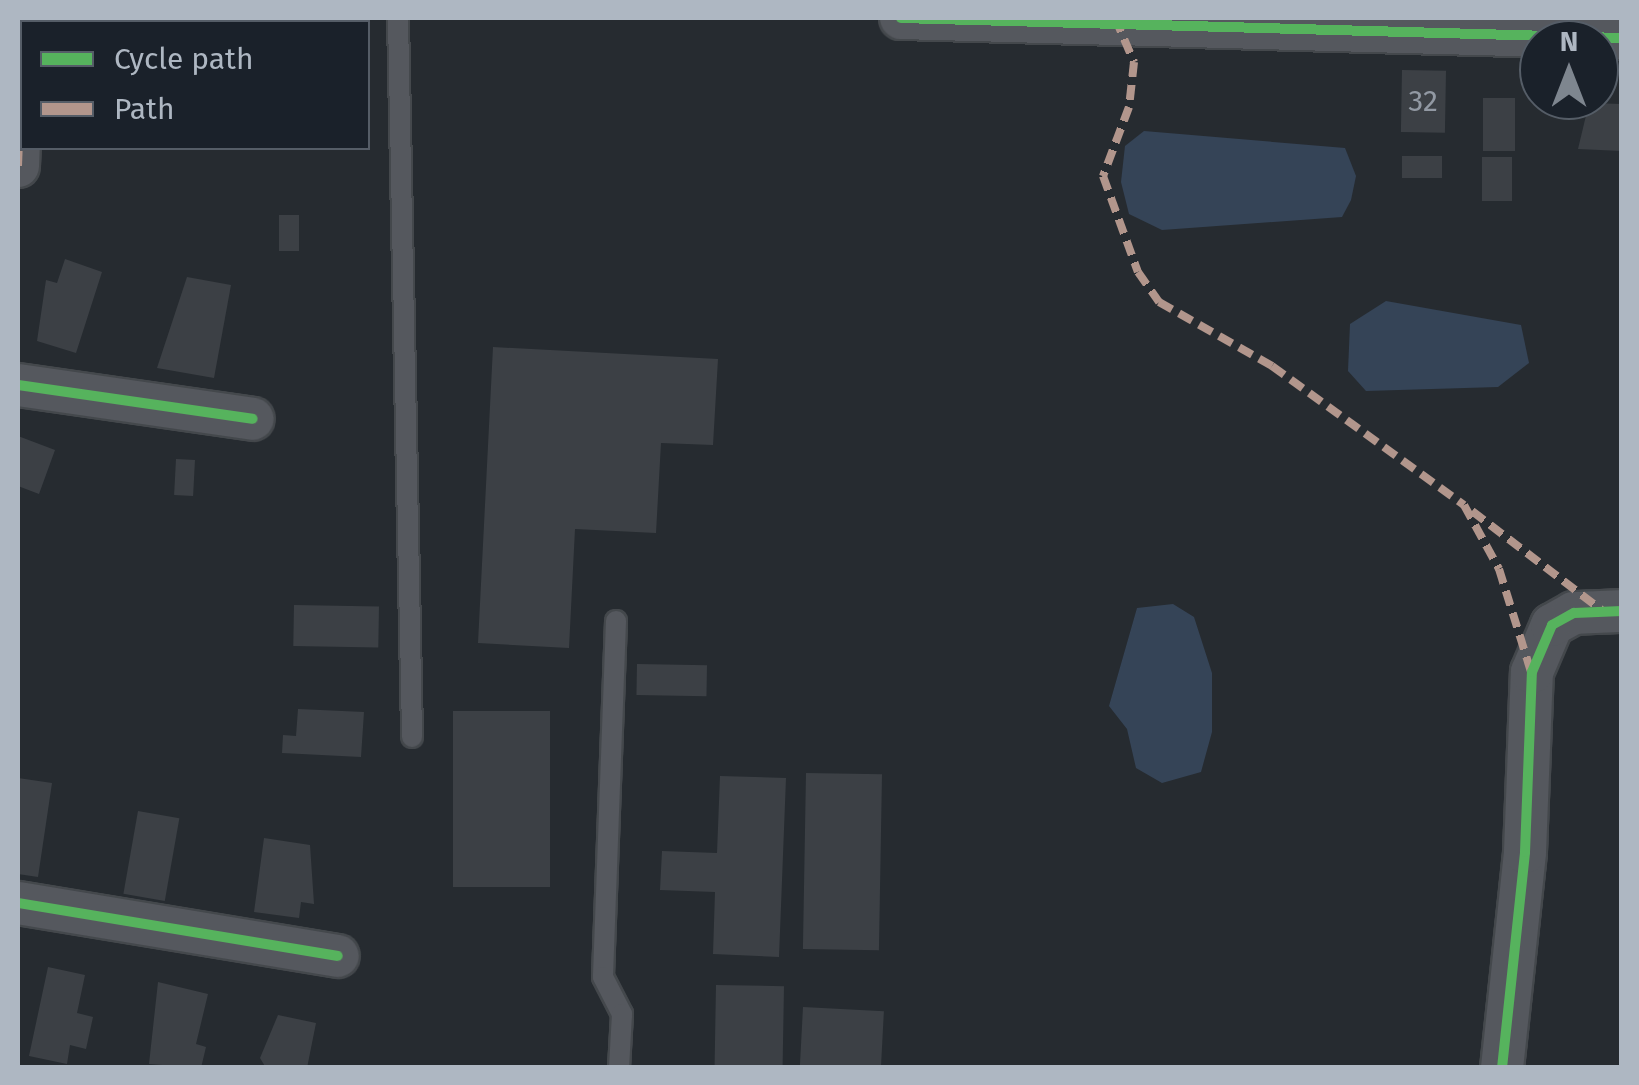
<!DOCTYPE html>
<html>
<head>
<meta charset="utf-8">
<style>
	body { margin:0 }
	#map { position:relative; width:1639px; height:1085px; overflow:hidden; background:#262b30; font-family:"Fira Sans",sans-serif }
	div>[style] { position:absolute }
	.water>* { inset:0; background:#354457 }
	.building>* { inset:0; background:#3c4045; transform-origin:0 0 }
	.roads { filter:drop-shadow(2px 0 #44484c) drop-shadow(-2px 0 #44484c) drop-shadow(0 2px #44484c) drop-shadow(0 -2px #44484c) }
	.lane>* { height:20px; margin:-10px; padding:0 10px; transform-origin:10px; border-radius:10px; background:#55585e }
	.street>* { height:42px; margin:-21px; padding:0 21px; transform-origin:21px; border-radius:21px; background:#55585e }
	.quiet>* { height:8px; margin-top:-4px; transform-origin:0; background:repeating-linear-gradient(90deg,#b2968c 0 15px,transparent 0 23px) }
	.cycleway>* { height:10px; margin:-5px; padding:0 5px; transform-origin:5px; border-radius:5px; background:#56b35d }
	span { translate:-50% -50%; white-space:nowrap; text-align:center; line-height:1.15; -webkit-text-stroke:8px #1a212a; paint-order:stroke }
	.number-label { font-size:30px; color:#9299a3 }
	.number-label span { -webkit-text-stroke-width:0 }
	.frame { position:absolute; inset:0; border:20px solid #aeb7c2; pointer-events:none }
	.legend { position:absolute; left:20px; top:20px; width:350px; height:130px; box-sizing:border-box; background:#1a212a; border:2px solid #555d67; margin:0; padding:12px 18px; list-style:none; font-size:30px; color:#aeb7c2 }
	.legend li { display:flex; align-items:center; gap:20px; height:50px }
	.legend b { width:50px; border:2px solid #555d67 }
	.north { position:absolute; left:1519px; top:20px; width:100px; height:100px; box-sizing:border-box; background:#1a212a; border:2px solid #555d67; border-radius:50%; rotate:0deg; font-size:28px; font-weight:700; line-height:40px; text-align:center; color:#aeb7c2 }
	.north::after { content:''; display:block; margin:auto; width:35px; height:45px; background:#7e868f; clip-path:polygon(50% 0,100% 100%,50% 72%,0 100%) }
</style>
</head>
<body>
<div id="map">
	<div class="water">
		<i style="clip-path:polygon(1144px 131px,1345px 148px,1356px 176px,1351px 200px,1342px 217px,1162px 230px,1129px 214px,1121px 182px,1125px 146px)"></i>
		<i style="clip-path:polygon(1386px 301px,1521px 325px,1529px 363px,1498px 387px,1366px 391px,1348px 371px,1350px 324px)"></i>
		<i style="clip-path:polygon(1173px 604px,1194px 617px,1212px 673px,1212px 732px,1201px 772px,1162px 783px,1136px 768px,1127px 729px,1109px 706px,1137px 608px)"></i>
	</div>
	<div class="building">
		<i style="left:1402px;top:70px;width:44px;height:62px;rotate:1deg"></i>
		<i style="left:1483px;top:98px;width:32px;height:53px"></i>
		<i style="clip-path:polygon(1589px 103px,1622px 104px,1622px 151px,1578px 149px)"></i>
		<i style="left:1402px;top:156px;width:40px;height:22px"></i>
		<i style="left:1482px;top:157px;width:30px;height:44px"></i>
		<i style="left:279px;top:215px;width:20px;height:36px"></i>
		<i style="clip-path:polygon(65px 259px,102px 272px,76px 353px,37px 341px,46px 280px,57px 283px)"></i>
		<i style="clip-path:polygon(187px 277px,231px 285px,214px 378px,157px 368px)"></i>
		<i style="clip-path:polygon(493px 347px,718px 359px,713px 445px,661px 443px,656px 533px,575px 529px,569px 648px,478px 643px)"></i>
		<i style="clip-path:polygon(18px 436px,55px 450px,39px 494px,18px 486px)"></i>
		<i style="left:176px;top:459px;width:19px;height:36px;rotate:3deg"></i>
		<i style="left:294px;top:605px;width:85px;height:41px;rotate:1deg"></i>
		<i style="left:637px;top:664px;width:70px;height:31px;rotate:1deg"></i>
		<i style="clip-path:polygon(298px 709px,364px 712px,361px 757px,282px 753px,283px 735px,296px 736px)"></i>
		<i style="left:453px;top:711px;width:97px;height:176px"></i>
		<i style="left:806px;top:773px;width:76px;height:176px;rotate:1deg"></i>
		<i style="clip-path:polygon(720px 776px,786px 778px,779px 957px,713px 954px,715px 892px,660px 890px,662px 851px,717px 853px)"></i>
		<i style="clip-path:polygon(18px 778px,52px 783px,38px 877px,18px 874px)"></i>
		<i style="left:138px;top:811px;width:42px;height:84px;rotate:10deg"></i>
		<i style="clip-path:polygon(264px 838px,310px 845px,314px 904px,301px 902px,299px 918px,254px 912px)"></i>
		<i style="clip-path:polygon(48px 967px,85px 975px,77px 1013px,93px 1017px,86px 1049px,70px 1045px,67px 1064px,29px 1056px)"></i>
		<i style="clip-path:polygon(158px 982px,208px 994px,196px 1044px,206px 1047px,201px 1068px,149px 1064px)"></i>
		<i style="left:716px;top:985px;width:68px;height:83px;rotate:1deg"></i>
		<i style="left:803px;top:1007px;width:81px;height:61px;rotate:3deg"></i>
		<i style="clip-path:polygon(278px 1015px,316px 1023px,307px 1068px,266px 1068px,260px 1058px)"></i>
	</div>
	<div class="roads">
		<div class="lane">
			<i style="left:398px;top:18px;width:719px;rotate:88.88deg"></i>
			<i style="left:616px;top:621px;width:356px;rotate:92.1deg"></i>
			<i style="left:603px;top:977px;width:42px;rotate:62.8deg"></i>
			<i style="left:622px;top:1014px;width:54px;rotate:93.2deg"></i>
		</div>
		<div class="street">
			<i style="left:901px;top:18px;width:721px;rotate:1.59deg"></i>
			<i style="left:25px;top:22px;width:4px;rotate:-76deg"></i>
			<i style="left:18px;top:166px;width:107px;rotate:-87.9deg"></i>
			<i style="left:18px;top:385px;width:237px;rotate:8.2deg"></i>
			<i style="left:18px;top:903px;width:324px;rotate:9.4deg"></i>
			<i style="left:1502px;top:1068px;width:217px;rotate:-83.9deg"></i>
			<i style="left:1525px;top:852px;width:180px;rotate:-87.8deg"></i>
			<i style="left:1532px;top:672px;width:51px;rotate:-66.9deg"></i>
			<i style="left:1552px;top:625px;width:25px;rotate:-29deg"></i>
			<i style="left:1574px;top:613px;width:48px;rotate:-2.4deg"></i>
		</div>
	</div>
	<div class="quiet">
		<i style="left:1115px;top:18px;width:48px;rotate:66.6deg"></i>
		<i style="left:1134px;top:62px;width:45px;rotate:96.3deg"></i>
		<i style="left:1129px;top:107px;width:74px;rotate:110.6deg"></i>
		<i style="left:1103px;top:176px;width:102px;rotate:70deg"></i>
		<i style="left:1138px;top:272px;width:37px;rotate:55deg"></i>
		<i style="left:1159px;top:302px;width:130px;rotate:29.5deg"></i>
		<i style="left:1272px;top:366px;width:237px;rotate:35.9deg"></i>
		<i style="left:1464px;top:505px;width:73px;rotate:61.3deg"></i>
		<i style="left:1499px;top:569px;width:108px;rotate:72.7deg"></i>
		<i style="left:25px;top:22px;width:4px;rotate:-76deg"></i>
		<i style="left:18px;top:166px;width:107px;rotate:-87.9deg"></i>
		<i style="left:1472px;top:511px;width:165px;rotate:37.4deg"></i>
	</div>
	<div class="cycleway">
		<i style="left:901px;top:18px;width:721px;rotate:1.59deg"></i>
		<i style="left:18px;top:385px;width:237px;rotate:8.2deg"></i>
		<i style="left:18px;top:903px;width:324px;rotate:9.4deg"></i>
		<i style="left:1502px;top:1068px;width:217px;rotate:-83.9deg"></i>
		<i style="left:1525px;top:852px;width:180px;rotate:-87.8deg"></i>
		<i style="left:1532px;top:672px;width:51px;rotate:-66.9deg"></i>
		<i style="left:1552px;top:625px;width:25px;rotate:-29deg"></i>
		<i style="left:1574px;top:613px;width:48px;rotate:-2.4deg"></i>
	</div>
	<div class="number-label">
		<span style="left:1423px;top:101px">32</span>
	</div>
	<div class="frame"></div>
	<ul class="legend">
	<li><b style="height:12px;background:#56b35d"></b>Cycle path</li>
	<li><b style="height:12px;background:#b2968c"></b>Path</li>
	</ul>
	<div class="north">N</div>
</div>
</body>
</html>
